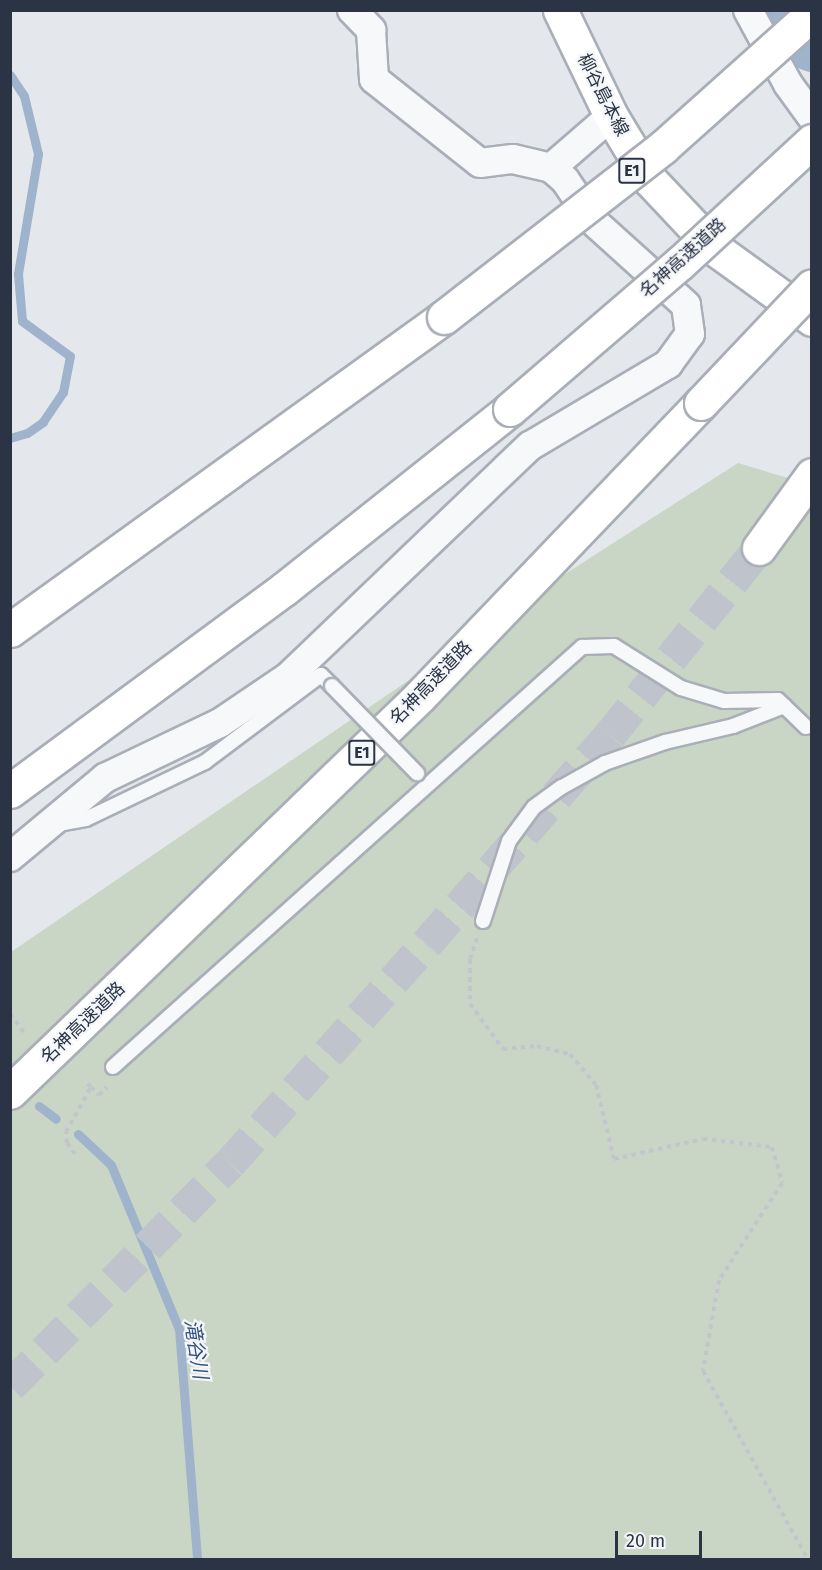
<!DOCTYPE html>
<html>
<head>
<meta charset="utf-8">
<style>
	body { margin:0 }
	#map { position:relative; width:822px; height:1570px; overflow:hidden; background:#e4e7ec; font-family:"Fira Sans","Noto Sans JP",sans-serif }
	div>[style] { position:absolute }
	.green>* { inset:0; background:#c9d6c5 }
	.stream>* { height:9px; margin:-4.5px; padding:0 4.5px; transform-origin:4.5px; border-radius:4.5px; background:#9fb4cc }
	.river>* { height:52px; margin:-26px; padding:0 26px; transform-origin:26px; border-radius:26px; background:#9fb4cc }
	.highway-tunnel>* { height:33px; margin-top:-16.5px; transform-origin:0; background:repeating-linear-gradient(90deg,#bfc3cb 0 33px,transparent 0 49px) }
	.path>* { height:4px; margin-top:-2px; transform-origin:0; background:repeating-linear-gradient(90deg,#c2c5cb 0 4.5px,transparent 0 9px) }
	.roads { filter:drop-shadow(2px 0 #a9aeb7) drop-shadow(-2px 0 #a9aeb7) drop-shadow(0 2px #a9aeb7) drop-shadow(0 -2px #a9aeb7) }
	.lane>* { height:14px; margin:-7px; padding:0 7px; transform-origin:7px; border-radius:7px; background:#f7f8fa }
	.street>* { height:28px; margin:-14px; padding:0 14px; transform-origin:14px; border-radius:14px; background:#f7f8fa }
	.secondary>* { height:33px; margin:-16.5px; padding:0 16.5px; transform-origin:16.5px; border-radius:16.5px; background:#fff }
	.highway>* { height:33px; margin:-16.5px; padding:0 16.5px; transform-origin:16.5px; border-radius:16.5px; background:#fff }
	.bridges { filter:drop-shadow(2px 0 #a9aeb7) drop-shadow(-2px 0 #a9aeb7) drop-shadow(0 2px #a9aeb7) drop-shadow(0 -2px #a9aeb7) }
	.lane-bridge>* { height:14px; margin:-7px; padding:0 7px; transform-origin:7px; border-radius:7px; background:#f7f8fa }
	.highway-bridge>* { height:33px; margin:-16.5px; padding:0 16.5px; transform-origin:16.5px; border-radius:16.5px; background:#fff }
	span { translate:-50% -50%; white-space:nowrap; text-align:center; line-height:1.15; -webkit-text-stroke:4.5px #f4f6f9; paint-order:stroke }
	.shield-label span { padding:2px 4px; background:#f4f6f9; border:2px solid; border-radius:4px; -webkit-text-stroke-width:0 }
	.shield-label { font-size:16px; color:#2b3445; font-weight:700 }
	.street-label { font-size:18px; color:#2b3445 }
	.water-label { font-size:20px; color:#34527a; font-style:italic }
	.frame { position:absolute; inset:0; border:12px solid #2b3445; pointer-events:none }
	.scale { position:absolute; left:615px; top:1531px; width:87px; height:27px; box-sizing:border-box; border:3px solid #2b3445; border-top:0; padding-left:8px; font-size:18px; line-height:21px; white-space:nowrap; color:#2b3445; -webkit-text-stroke:4px #f4f6f9; paint-order:stroke }
</style>
</head>
<body>
<div id="map">
	<div class="green">
		<i style="clip-path:polygon(738px 463px,811px 485px,811px 1559px,11px 1560px,11px 952px,551px 583px)"></i>
	</div>
	<div class="stream">
		<i style="left:10px;top:75px;width:25px;rotate:56deg"></i>
		<i style="left:24px;top:96px;width:60px;rotate:76.4deg"></i>
		<i style="left:38px;top:154px;width:122px;rotate:99.5deg"></i>
		<i style="left:18px;top:274px;width:47px;rotate:85.1deg"></i>
		<i style="left:22px;top:321px;width:59px;rotate:36.1deg"></i>
		<i style="left:70px;top:356px;width:37px;rotate:101deg"></i>
		<i style="left:63px;top:392px;width:36px;rotate:124deg"></i>
		<i style="left:43px;top:422px;width:19px;rotate:145deg"></i>
		<i style="left:27px;top:433px;width:18px;rotate:164deg"></i>
		<i style="left:39px;top:1106px;width:21px;rotate:37deg"></i>
		<i style="left:78px;top:1134px;width:45px;rotate:43.2deg"></i>
		<i style="left:111px;top:1165px;width:178px;rotate:67.5deg"></i>
		<i style="left:179px;top:1329px;width:232px;rotate:85.5deg"></i>
	</div>
	<div class="river">
		<i style="left:785px;top:10px;width:45px;rotate:53.1deg"></i>
	</div>
	<div class="highway-tunnel">
		<i style="left:10px;top:1386px;width:313px;rotate:-45.4deg"></i>
		<i style="left:230px;top:1163px;width:295px;rotate:-48.2deg"></i>
		<i style="left:427px;top:943px;width:277px;rotate:-48.7deg"></i>
		<i style="left:610px;top:735px;width:239px;rotate:-51.5deg"></i>
	</div>
	<div class="path">
		<i style="left:477px;top:938px;width:22px;rotate:108deg"></i>
		<i style="left:470px;top:959px;width:45px;rotate:90deg"></i>
		<i style="left:470px;top:1004px;width:56px;rotate:53.7deg"></i>
		<i style="left:503px;top:1049px;width:34px;rotate:-5deg"></i>
		<i style="left:537px;top:1046px;width:34px;rotate:14deg"></i>
		<i style="left:570px;top:1054px;width:40px;rotate:50deg"></i>
		<i style="left:596px;top:1085px;width:76px;rotate:76.3deg"></i>
		<i style="left:614px;top:1159px;width:91px;rotate:-12.7deg"></i>
		<i style="left:703px;top:1139px;width:69px;rotate:6.6deg"></i>
		<i style="left:772px;top:1147px;width:37px;rotate:74deg"></i>
		<i style="left:782px;top:1183px;width:116px;rotate:123deg"></i>
		<i style="left:719px;top:1280px;width:92px;rotate:100deg"></i>
		<i style="left:703px;top:1371px;width:216px;rotate:60.9deg"></i>
		<i style="left:10px;top:1014px;width:26px;rotate:53deg"></i>
		<i style="left:91px;top:1087px;width:11px;rotate:45deg"></i>
		<i style="left:99px;top:1095px;width:11px;rotate:-45deg"></i>
		<i style="left:75px;top:1154px;width:14px;rotate:-126deg"></i>
		<i style="left:67px;top:1143px;width:11px;rotate:-95deg"></i>
		<i style="left:66px;top:1132px;width:51px;rotate:-60.9deg"></i>
		<i style="left:91px;top:1087px;width:7px;rotate:-135deg"></i>
	</div>
	<div class="roads">
		<div class="lane">
			<i style="left:58px;top:824px;width:28px;rotate:-10deg"></i>
			<i style="left:86px;top:819px;width:132px;rotate:-25.6deg"></i>
			<i style="left:205px;top:762px;width:145px;rotate:-36.9deg"></i>
			<i style="left:321px;top:675px;width:16px;rotate:45deg"></i>
			<i style="left:483px;top:921px;width:84px;rotate:-72deg"></i>
			<i style="left:509px;top:841px;width:42px;rotate:-53.7deg"></i>
			<i style="left:534px;top:807px;width:34px;rotate:-36deg"></i>
			<i style="left:562px;top:787px;width:49px;rotate:-29.2deg"></i>
			<i style="left:605px;top:763px;width:64px;rotate:-19.3deg"></i>
			<i style="left:665px;top:742px;width:70px;rotate:-13.2deg"></i>
			<i style="left:733px;top:726px;width:55px;rotate:-21.4deg"></i>
			<i style="left:113px;top:1067px;width:630px;rotate:-41.85deg"></i>
			<i style="left:582px;top:647px;width:32px;rotate:-2deg"></i>
			<i style="left:614px;top:646px;width:79px;rotate:32.1deg"></i>
			<i style="left:681px;top:688px;width:45px;rotate:16.8deg"></i>
			<i style="left:724px;top:701px;width:54px;rotate:-1.1deg"></i>
			<i style="left:778px;top:700px;width:39px;rotate:44deg"></i>
		</div>
		<div class="street">
			<i style="left:352px;top:10px;width:28px;rotate:46deg"></i>
			<i style="left:371px;top:30px;width:49px;rotate:86.5deg"></i>
			<i style="left:374px;top:79px;width:135px;rotate:38.4deg"></i>
			<i style="left:480px;top:163px;width:33px;rotate:-7deg"></i>
			<i style="left:513px;top:159px;width:39px;rotate:13deg"></i>
			<i style="left:748px;top:10px;width:84px;rotate:61.6deg"></i>
			<i style="left:788px;top:84px;width:41px;rotate:54deg"></i>
			<i style="left:10px;top:857px;width:124px;rotate:-39.7deg"></i>
			<i style="left:105px;top:778px;width:127px;rotate:-25.6deg"></i>
			<i style="left:220px;top:723px;width:82px;rotate:-34.1deg"></i>
			<i style="left:288px;top:677px;width:335px;rotate:-43.7deg"></i>
			<i style="left:530px;top:446px;width:161px;rotate:-30.7deg"></i>
			<i style="left:668px;top:364px;width:37px;rotate:-54deg"></i>
			<i style="left:690px;top:334px;width:29px;rotate:-98deg"></i>
			<i style="left:686px;top:305px;width:127px;rotate:-137.9deg"></i>
			<i style="left:592px;top:220px;width:48px;rotate:-124deg"></i>
			<i style="left:565px;top:180px;width:18px;rotate:-139deg"></i>
			<i style="left:551px;top:168px;width:79px;rotate:-40.9deg"></i>
		</div>
		<div class="secondary">
			<i style="left:560px;top:10px;width:118px;rotate:64.3deg"></i>
			<i style="left:611px;top:116px;width:74px;rotate:58.9deg"></i>
			<i style="left:649px;top:179px;width:95px;rotate:46.7deg"></i>
			<i style="left:714px;top:248px;width:121px;rotate:35.9deg"></i>
		</div>
		<div class="highway">
			<i style="left:759px;top:548px;width:90px;rotate:-54deg"></i>
			<i style="left:10px;top:630px;width:535px;rotate:-35.8deg"></i>
			<i style="left:10px;top:791px;width:340px;rotate:-36.4deg"></i>
			<i style="left:284px;top:589px;width:289px;rotate:-38.5deg"></i>
			<i style="left:10px;top:1092px;width:570px;rotate:-44deg"></i>
			<i style="left:420px;top:696px;width:406px;rotate:-46.2deg"></i>
		</div>
	</div>
	<div class="bridges">
		<div class="lane-bridge">
			<i style="left:332px;top:686px;width:122px;rotate:45.7deg"></i>
		</div>
		<div class="highway-bridge">
			<i style="left:444px;top:317px;width:277px;rotate:-37.8deg"></i>
			<i style="left:663px;top:147px;width:200px;rotate:-41.8deg"></i>
			<i style="left:701px;top:403px;width:161px;rotate:-46.5deg"></i>
			<i style="left:510px;top:409px;width:224px;rotate:-40.7deg"></i>
			<i style="left:680px;top:263px;width:180px;rotate:-42.7deg"></i>
		</div>
	</div>
	<div class="shield-label">
		<span style="left:632px;top:171px">E1</span>
		<span style="left:362px;top:753px">E1</span>
	</div>
	<div class="street-label">
		<span style="left:603px;top:95px;rotate:63deg">柳谷島本線</span>
		<span style="left:683px;top:258px;rotate:-42deg">名神高速道路</span>
		<span style="left:431px;top:683px;rotate:-46deg">名神高速道路</span>
		<span style="left:83px;top:1023px;rotate:-44deg">名神高速道路</span>
	</div>
	<div class="water-label">
		<span style="left:196px;top:1349px;rotate:81deg">滝谷川</span>
	</div>
	<div class="frame"></div>
	<div class="scale">20 m</div>
</div>
</body>
</html>
